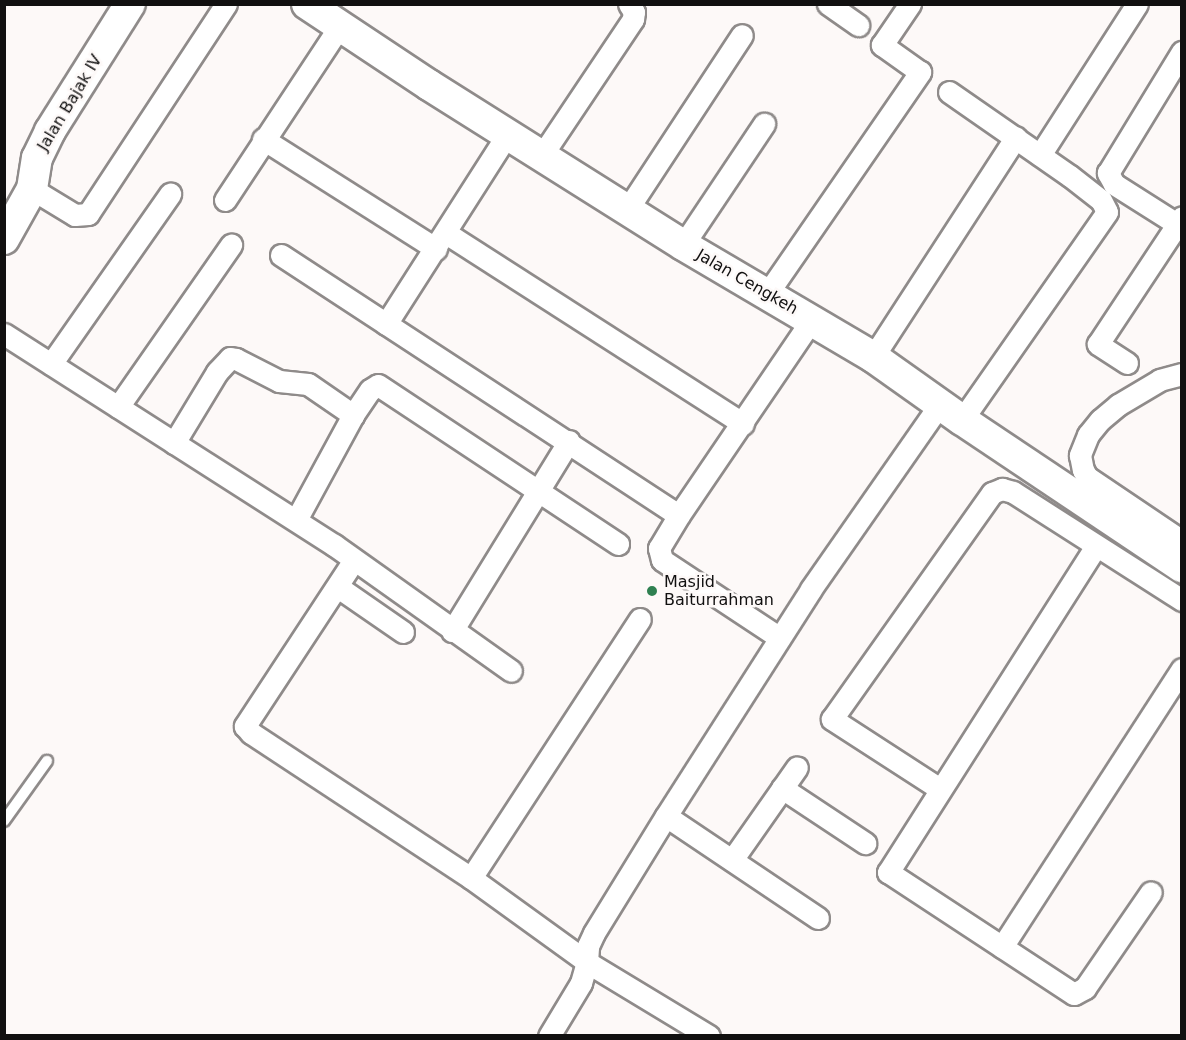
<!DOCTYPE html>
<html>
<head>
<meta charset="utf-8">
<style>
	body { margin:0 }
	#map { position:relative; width:1186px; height:1040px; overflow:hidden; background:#fdf9f8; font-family:"DejaVu Sans",sans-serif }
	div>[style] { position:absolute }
	.roads { filter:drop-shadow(2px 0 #8f8b8a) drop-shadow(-2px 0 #8f8b8a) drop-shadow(0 2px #8f8b8a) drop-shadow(0 -2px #8f8b8a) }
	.lane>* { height:10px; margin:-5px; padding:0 5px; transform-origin:5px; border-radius:5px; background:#fff }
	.street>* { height:21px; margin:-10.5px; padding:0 10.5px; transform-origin:10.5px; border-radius:10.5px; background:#fff }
	.secondary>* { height:30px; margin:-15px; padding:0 15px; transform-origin:15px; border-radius:15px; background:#fff }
	.dots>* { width:16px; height:16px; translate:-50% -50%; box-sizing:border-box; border:3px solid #fdf9f8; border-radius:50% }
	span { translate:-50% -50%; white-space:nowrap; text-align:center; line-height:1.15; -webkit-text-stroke:5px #fdf9f8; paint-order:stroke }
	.street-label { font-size:16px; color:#111010 }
	.poi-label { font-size:16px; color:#111010 }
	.left { translate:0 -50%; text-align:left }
	.frame { position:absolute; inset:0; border:6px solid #111010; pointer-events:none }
</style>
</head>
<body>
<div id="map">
	<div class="roads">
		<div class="lane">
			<i style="left:4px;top:821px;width:74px;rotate:-54.4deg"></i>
		</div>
		<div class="street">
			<i style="left:828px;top:4px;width:37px;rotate:35deg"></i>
			<i style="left:949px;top:92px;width:147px;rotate:34.8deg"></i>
			<i style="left:1070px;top:176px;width:39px;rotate:38deg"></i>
			<i style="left:1101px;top:200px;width:13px;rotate:63deg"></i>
			<i style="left:1107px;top:212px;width:254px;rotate:124.9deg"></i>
			<i style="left:263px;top:139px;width:205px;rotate:32.4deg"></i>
			<i style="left:542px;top:155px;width:164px;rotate:-56.2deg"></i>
			<i style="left:633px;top:19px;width:7px;rotate:-82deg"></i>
			<i style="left:634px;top:12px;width:9px;rotate:-122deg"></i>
			<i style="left:1040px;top:155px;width:179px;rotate:-57.3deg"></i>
			<i style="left:32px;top:189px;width:50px;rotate:31.2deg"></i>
			<i style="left:75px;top:215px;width:13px;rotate:-4deg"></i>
			<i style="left:88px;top:214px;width:251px;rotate:-56.7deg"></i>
			<i style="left:225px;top:200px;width:207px;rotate:-56.6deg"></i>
			<i style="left:627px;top:210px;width:209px;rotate:-56.7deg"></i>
			<i style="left:1177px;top:224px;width:75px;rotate:-147.6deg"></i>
			<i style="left:1114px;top:184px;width:13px;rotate:-119deg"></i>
			<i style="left:1108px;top:173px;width:142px;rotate:-58.6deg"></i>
			<i style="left:446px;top:233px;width:353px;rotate:32.7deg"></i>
			<i style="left:683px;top:245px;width:146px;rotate:-56.2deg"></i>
			<i style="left:281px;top:255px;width:475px;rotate:33.2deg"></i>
			<i style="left:679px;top:515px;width:237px;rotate:-55.8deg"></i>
			<i style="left:767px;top:294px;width:270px;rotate:-55.4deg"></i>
			<i style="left:920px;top:72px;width:47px;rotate:-144.6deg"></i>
			<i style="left:882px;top:45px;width:50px;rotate:-55.7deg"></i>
			<i style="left:386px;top:324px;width:224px;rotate:-57.4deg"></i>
			<i style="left:4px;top:334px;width:392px;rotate:32.6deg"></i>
			<i style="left:334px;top:545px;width:217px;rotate:35.4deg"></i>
			<i style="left:873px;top:357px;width:262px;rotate:-57deg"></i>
			<i style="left:1127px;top:363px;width:35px;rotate:-147deg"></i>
			<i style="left:1098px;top:344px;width:152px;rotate:-56.5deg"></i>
			<i style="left:51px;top:364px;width:208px;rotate:-55deg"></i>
			<i style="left:1182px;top:374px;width:23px;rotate:165deg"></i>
			<i style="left:1160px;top:380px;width:49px;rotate:149.2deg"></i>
			<i style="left:1118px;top:405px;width:23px;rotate:140deg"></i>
			<i style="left:1100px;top:420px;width:19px;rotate:129deg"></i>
			<i style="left:1088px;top:435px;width:22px;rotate:112deg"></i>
			<i style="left:1080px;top:455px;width:15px;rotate:79deg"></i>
			<i style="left:1083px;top:470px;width:8px;rotate:60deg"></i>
			<i style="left:1087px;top:477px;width:115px;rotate:34deg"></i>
			<i style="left:118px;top:407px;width:198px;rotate:-55.1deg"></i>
			<i style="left:174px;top:443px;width:83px;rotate:-58.8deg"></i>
			<i style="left:217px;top:372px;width:19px;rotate:-47deg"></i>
			<i style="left:230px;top:358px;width:6px;rotate:9deg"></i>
			<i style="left:236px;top:359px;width:48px;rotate:27.1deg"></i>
			<i style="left:279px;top:381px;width:29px;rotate:6deg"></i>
			<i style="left:308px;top:384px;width:55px;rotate:34.6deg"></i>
			<i style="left:679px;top:515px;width:39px;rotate:121deg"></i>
			<i style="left:659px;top:548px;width:12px;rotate:76deg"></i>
			<i style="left:662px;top:560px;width:141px;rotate:33.5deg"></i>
			<i style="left:296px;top:520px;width:119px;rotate:-61.5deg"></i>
			<i style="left:353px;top:415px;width:30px;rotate:-56deg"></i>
			<i style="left:370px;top:390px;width:9px;rotate:-32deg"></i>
			<i style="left:378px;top:385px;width:288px;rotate:33.5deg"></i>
			<i style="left:1096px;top:546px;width:387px;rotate:122.5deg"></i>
			<i style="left:888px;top:872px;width:222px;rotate:33.3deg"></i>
			<i style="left:1074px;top:994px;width:13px;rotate:-29deg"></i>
			<i style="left:1085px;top:988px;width:116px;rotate:-55.5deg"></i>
			<i style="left:354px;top:560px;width:199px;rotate:123.3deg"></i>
			<i style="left:245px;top:726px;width:9px;rotate:49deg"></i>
			<i style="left:251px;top:733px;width:263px;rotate:33.4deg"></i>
			<i style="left:471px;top:878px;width:143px;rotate:35.9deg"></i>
			<i style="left:587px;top:962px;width:22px;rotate:106deg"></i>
			<i style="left:581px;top:983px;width:62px;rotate:121.1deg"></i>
			<i style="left:338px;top:587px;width:79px;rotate:34.7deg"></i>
			<i style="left:452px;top:631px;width:223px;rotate:-58.4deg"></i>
			<i style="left:782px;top:788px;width:100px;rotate:33.5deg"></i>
			<i style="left:940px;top:789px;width:129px;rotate:-147.1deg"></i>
			<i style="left:832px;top:719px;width:277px;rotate:-54.7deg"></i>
			<i style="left:992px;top:493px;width:11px;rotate:-22deg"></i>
			<i style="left:1002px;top:489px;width:11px;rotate:15deg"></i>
			<i style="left:1013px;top:492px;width:201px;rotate:32.6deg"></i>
			<i style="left:666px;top:816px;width:183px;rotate:33.9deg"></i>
			<i style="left:732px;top:860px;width:113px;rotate:-55deg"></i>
			<i style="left:471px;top:878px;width:309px;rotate:-56.9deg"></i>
			<i style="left:1002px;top:947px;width:331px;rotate:-57.1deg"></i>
			<i style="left:709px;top:1036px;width:143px;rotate:-148.8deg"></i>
			<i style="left:587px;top:962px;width:16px;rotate:-86deg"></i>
			<i style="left:588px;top:946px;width:14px;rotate:-65deg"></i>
			<i style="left:594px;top:933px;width:137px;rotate:-58.4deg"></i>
			<i style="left:666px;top:816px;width:269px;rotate:-57.4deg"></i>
			<i style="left:811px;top:589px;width:226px;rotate:-55.1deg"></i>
		</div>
		<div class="secondary">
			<i style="left:307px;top:4px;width:146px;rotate:33.6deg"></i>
			<i style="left:429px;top:85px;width:300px;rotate:32.2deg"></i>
			<i style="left:683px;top:245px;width:221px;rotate:30.5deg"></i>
			<i style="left:873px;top:357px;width:109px;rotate:35.3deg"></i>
			<i style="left:962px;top:420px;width:265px;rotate:33.8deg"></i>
			<i style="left:4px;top:239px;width:57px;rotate:-60.8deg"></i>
			<i style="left:32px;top:189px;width:31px;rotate:-81deg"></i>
			<i style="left:37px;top:158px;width:30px;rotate:-64deg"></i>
			<i style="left:50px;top:131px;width:150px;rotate:-57.8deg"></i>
		</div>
	</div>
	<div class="dots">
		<i style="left:652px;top:591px;background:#2f8051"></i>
	</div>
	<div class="street-label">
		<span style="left:70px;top:103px;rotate:-59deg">Jalan Bajak IV</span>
		<span style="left:747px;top:282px;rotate:30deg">Jalan Cengkeh</span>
	</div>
	<div class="poi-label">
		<span class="left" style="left:664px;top:591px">Masjid<br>Baiturrahman</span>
	</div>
	<div class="frame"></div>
</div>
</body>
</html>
